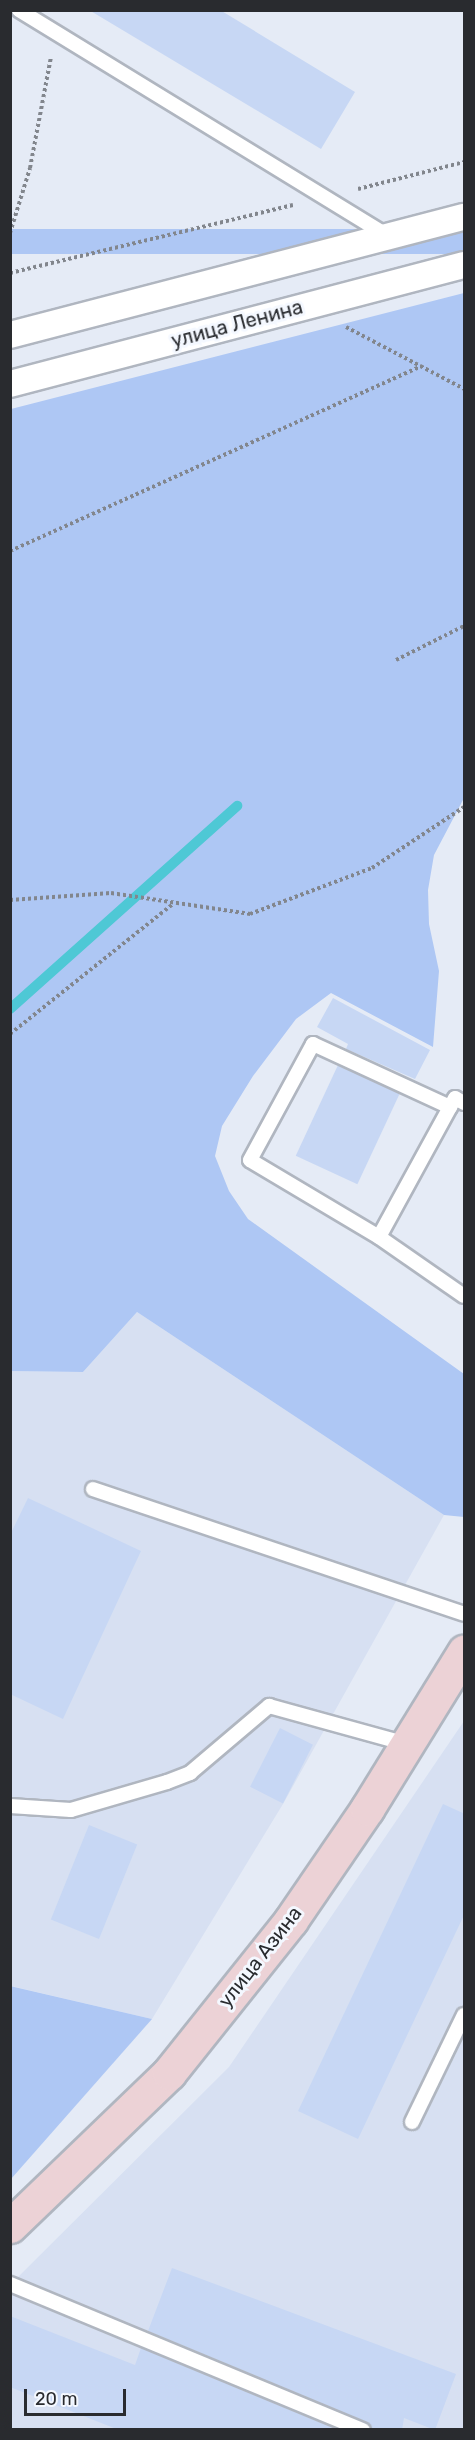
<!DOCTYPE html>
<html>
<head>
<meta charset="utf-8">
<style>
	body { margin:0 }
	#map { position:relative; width:475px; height:2440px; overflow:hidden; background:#e5ebf6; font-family:Rubik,sans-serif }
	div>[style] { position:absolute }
	.built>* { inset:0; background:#d7e0f2 }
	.green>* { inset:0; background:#aec7f4; transform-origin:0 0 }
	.stream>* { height:10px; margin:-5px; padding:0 5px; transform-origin:5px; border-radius:5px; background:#4ec8d5 }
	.building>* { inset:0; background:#c7d7f4; transform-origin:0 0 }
	.path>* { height:4px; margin-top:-2px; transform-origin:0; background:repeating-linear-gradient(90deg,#82868d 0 3px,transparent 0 6px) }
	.roads { filter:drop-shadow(2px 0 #b0b6c0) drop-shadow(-2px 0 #b0b6c0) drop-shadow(0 2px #b0b6c0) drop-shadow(0 -2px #b0b6c0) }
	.lane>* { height:14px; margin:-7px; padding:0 7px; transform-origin:7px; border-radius:7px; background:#fff }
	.street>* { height:26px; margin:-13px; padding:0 13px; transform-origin:13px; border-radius:13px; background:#fff }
	.secondary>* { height:33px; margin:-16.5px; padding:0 16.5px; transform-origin:16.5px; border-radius:16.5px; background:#ecd2d6 }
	span { translate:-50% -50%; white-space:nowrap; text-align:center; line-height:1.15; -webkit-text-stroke:6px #f4f8ff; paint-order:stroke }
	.street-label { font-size:20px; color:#292b2f }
	.frame { position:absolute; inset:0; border:12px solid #292b2f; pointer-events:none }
	.scale { position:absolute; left:24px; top:2389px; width:102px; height:27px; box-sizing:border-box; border:3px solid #292b2f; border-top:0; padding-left:8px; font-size:18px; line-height:21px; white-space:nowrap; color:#292b2f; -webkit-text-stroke:4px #f4f8ff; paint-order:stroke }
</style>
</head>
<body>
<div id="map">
	<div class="built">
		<i style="clip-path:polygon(137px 1312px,444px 1515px,283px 1804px,152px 2019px,11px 1986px,10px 1371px,83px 1372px)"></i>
		<i style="clip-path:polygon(464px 1721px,464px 2429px,11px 2430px,11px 2284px,229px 2067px)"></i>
	</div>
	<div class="green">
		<i style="left:464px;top:229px;width:25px;height:468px;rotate:90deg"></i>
		<i style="clip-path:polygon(464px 293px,464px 798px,434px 855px,428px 890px,429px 924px,439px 971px,433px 1047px,331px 993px,296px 1019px,253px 1076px,222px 1126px,215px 1156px,229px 1191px,248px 1219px,464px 1374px,464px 1517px,444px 1515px,137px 1312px,83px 1372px,10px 1371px,11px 409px)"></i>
		<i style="clip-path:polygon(10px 1986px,152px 2019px,11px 2179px,10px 2179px)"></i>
	</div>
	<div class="stream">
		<i style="left:10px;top:1009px;width:305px;rotate:-41.8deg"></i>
	</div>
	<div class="building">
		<i style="clip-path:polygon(89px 10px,220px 10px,355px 92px,321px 149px)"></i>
		<i style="clip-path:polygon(333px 998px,430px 1050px,415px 1079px,346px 1049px,348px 1044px,317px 1027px)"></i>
		<i style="left:338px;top:1065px;width:68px;height:100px;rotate:25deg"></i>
		<i style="clip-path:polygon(28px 1498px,141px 1551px,63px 1719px,10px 1694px,10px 1535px)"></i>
		<i style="left:280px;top:1728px;width:37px;height:66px;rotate:27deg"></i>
		<i style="clip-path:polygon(443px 1804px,465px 1814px,465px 1913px,358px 2139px,298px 2111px)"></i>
		<i style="left:89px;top:1825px;width:52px;height:102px;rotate:22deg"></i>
		<i style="clip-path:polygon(172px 2268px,456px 2374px,435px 2430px,404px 2418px,402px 2430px,372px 2430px,366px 2422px,148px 2331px)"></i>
		<i style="clip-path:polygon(10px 2316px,135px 2365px,141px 2348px,338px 2430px,119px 2430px,10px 2387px)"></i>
	</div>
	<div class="path">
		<i style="left:358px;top:189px;width:109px;rotate:-14.3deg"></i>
		<i style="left:10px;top:233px;width:68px;rotate:-72.9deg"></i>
		<i style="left:30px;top:168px;width:113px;rotate:-79.3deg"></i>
		<i style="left:10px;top:273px;width:291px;rotate:-13.5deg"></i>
		<i style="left:346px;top:327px;width:133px;rotate:27.7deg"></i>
		<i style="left:10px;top:551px;width:451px;rotate:-24.2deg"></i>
		<i style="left:396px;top:660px;width:76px;rotate:-26.6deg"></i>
		<i style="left:10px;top:900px;width:101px;rotate:-4deg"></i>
		<i style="left:111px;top:893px;width:141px;rotate:8.6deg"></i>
		<i style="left:250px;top:914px;width:130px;rotate:-20.7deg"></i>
		<i style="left:372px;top:868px;width:110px;rotate:-33.5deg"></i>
		<i style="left:10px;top:1034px;width:210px;rotate:-38.6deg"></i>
	</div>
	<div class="roads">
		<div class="lane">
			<i style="left:19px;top:10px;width:434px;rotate:31.5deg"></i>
			<i style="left:464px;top:1103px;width:10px;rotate:-151deg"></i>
			<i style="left:455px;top:1098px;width:158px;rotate:118.7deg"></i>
			<i style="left:379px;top:1237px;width:103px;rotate:34.8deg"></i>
			<i style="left:379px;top:1237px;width:150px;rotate:-149.2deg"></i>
			<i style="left:250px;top:1160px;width:132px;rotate:-61.5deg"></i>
			<i style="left:313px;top:1044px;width:151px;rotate:24.7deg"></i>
			<i style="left:93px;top:1489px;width:391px;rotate:18.6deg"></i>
			<i style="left:10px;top:1806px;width:61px;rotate:3.8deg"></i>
			<i style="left:71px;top:1810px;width:100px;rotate:-16.3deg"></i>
			<i style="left:167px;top:1782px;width:25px;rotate:-21deg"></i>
			<i style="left:190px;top:1773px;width:104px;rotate:-40.3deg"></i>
			<i style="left:269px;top:1706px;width:143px;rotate:15.4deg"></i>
			<i style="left:412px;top:2122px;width:119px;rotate:-64.1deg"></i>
			<i style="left:10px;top:2284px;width:382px;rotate:22.5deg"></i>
		</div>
		<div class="street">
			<i style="left:10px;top:335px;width:469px;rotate:-14.6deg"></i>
			<i style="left:10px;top:384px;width:469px;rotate:-14.7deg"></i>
		</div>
		<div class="secondary">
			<i style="left:10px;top:2226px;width:221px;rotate:-43.9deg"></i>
			<i style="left:169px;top:2073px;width:196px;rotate:-51.4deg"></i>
			<i style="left:291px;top:1920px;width:135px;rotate:-55.6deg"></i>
			<i style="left:367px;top:1809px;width:185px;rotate:-58.3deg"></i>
		</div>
	</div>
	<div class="street-label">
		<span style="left:237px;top:324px;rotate:-15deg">улица Ленина</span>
		<span style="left:260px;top:1957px;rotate:-52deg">улица Азина</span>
	</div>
	<div class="frame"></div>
	<div class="scale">20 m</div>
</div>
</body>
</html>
